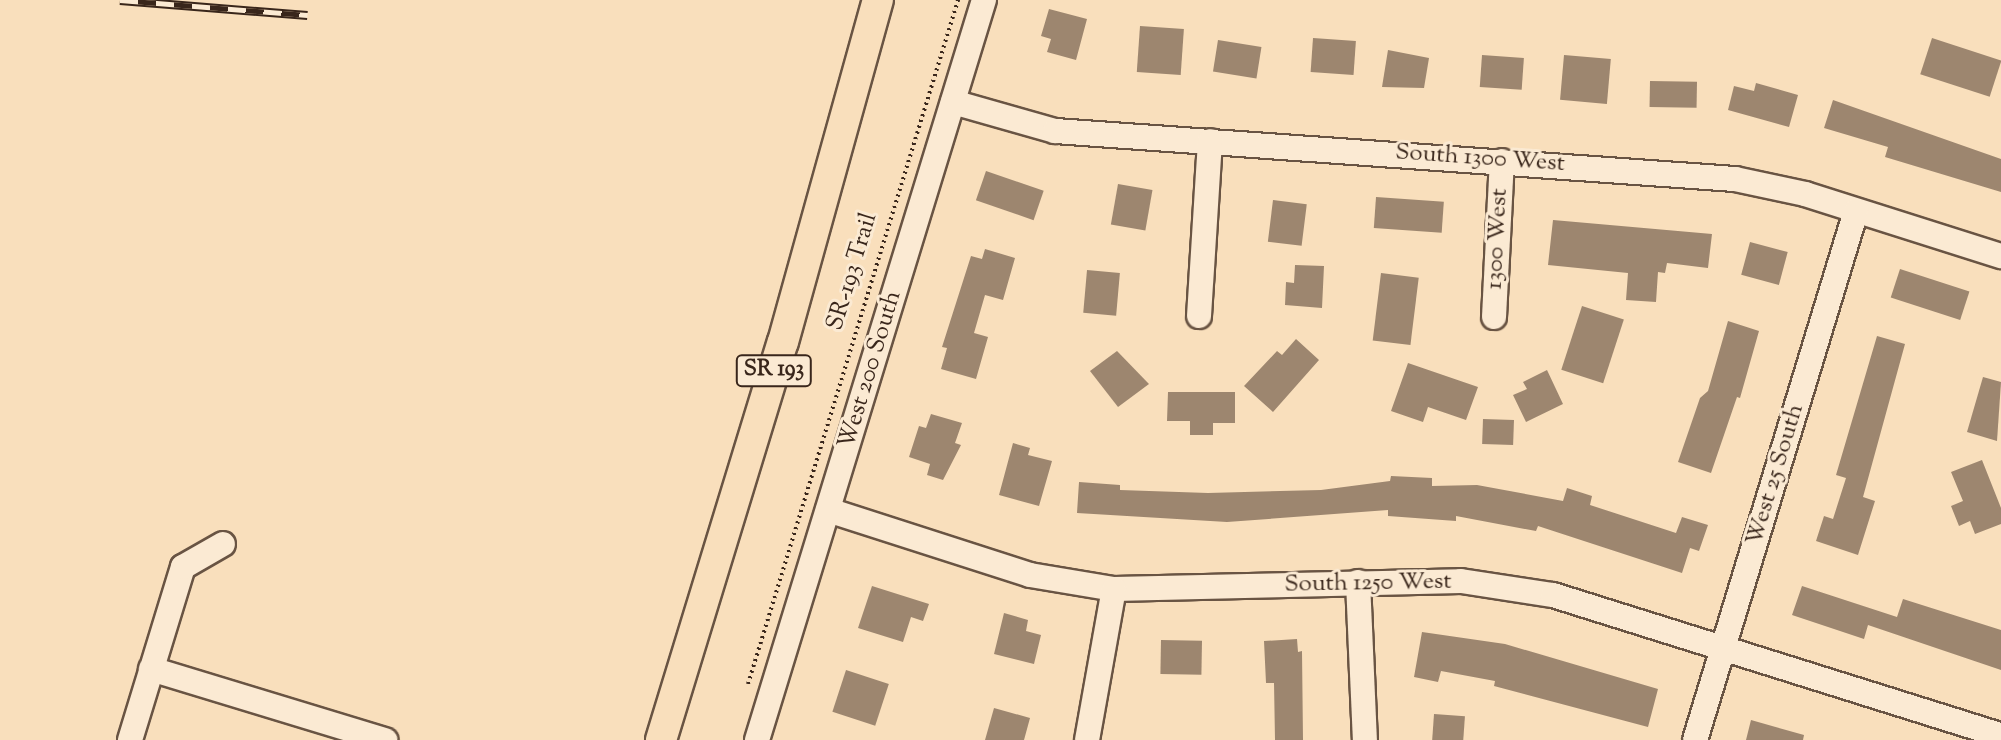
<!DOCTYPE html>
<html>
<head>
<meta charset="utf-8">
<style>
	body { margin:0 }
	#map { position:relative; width:2001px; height:740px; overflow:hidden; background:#f9dfbc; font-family:"Sorts Mill Goudy",serif }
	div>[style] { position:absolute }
	.building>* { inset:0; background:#9d866f; transform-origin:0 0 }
	.path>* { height:4px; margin-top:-2px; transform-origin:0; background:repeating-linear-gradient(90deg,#39261b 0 2px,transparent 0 6px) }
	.roads { filter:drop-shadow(2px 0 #695443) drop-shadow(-2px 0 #695443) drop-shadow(0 2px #695443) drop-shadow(0 -2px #695443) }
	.minor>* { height:24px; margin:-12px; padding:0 12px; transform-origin:12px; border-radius:12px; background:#fbead3 }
	.major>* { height:30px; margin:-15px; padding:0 15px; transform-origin:15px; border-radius:15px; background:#f9dfbc }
	.rail>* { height:9px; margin-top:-4.5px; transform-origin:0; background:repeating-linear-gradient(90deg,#fbead3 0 18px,#39261b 0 36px); box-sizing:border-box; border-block:2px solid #39261b }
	span { translate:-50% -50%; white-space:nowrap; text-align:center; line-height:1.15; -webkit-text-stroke:6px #fbead3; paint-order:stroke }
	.shield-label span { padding:2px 6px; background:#fbead3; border:2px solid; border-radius:6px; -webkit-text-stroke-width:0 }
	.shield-label { font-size:22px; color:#39261b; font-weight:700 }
	.street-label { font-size:24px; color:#39261b }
</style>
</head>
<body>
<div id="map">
	<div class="building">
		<i style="clip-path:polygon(1049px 9px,1087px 19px,1076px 60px,1047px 52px,1051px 39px,1041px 36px)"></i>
		<i style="left:1140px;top:26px;width:44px;height:46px;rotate:4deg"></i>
		<i style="left:1313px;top:38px;width:43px;height:34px;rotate:4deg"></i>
		<i style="left:1932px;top:38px;width:73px;height:38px;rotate:18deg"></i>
		<i style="left:1218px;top:40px;width:44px;height:32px;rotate:9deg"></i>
		<i style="clip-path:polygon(1388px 50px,1429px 58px,1424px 88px,1382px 87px)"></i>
		<i style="left:1482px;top:55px;width:42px;height:32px;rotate:4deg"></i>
		<i style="left:1564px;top:55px;width:47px;height:45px;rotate:5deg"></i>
		<i style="left:1650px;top:81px;width:47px;height:26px;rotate:1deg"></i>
		<i style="clip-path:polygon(1756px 83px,1798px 95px,1789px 127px,1728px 110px,1734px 86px,1754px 91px)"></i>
		<i style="clip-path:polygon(1833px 100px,2001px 159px,2001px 192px,1885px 157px,1888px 147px,1824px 128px)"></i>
		<i style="left:986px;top:171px;width:61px;height:31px;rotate:19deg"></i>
		<i style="left:1118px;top:184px;width:35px;height:41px;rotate:10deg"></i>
		<i style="left:1376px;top:197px;width:68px;height:31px;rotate:4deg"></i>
		<i style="left:1273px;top:200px;width:34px;height:42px;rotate:7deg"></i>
		<i style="clip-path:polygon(1553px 220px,1712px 234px,1708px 268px,1667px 263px,1665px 273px,1658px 272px,1656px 302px,1626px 300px,1628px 273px,1548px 265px)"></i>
		<i style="left:1750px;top:242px;width:39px;height:34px;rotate:15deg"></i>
		<i style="clip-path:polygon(985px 249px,1015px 258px,1003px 300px,985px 295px,974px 333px,988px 337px,976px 379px,941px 369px,947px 348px,942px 347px,971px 256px,982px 259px)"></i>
		<i style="clip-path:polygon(1295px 265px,1324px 266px,1322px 308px,1285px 305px,1286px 282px,1294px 283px)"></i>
		<i style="left:1900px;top:269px;width:73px;height:30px;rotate:18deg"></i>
		<i style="left:1087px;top:270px;width:33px;height:43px;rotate:5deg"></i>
		<i style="left:1381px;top:273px;width:38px;height:68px;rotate:7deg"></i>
		<i style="left:1582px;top:306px;width:44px;height:67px;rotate:18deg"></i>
		<i style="clip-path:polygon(1728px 321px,1759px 331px,1740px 398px,1737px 397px,1711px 473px,1678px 462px,1700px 398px,1708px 391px)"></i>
		<i style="clip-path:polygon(1877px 336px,1905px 344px,1863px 497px,1875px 501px,1858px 555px,1816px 541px,1824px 516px,1833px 519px,1846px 478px,1836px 475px)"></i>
		<i style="clip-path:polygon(1296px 339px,1319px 360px,1273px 412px,1244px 386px,1277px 351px,1282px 355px)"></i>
		<i style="clip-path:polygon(1117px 351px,1149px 384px,1118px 407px,1090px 371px)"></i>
		<i style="clip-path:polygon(1408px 363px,1478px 387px,1466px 420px,1428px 407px,1423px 422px,1391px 411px)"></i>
		<i style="clip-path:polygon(1547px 370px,1563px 404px,1526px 422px,1513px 395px,1527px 389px,1523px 382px)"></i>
		<i style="clip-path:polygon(1983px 377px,2001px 382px,1997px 441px,1967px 432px)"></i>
		<i style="clip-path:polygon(1168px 392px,1235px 392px,1235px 423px,1213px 423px,1213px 435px,1190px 435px,1190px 421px,1167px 421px)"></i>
		<i style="clip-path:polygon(931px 414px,962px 423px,955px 443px,961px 445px,943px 480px,927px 475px,930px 464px,909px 457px,919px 426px,926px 428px)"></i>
		<i style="left:1483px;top:419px;width:31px;height:25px;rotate:2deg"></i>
		<i style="clip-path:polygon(1013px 443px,1030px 448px,1028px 455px,1052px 461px,1039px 506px,999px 495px)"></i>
		<i style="clip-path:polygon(1982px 460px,2001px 508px,2001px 524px,1975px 534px,1970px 521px,1959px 526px,1951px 506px,1963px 501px,1951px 472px)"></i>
		<i style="clip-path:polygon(1391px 476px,1432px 478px,1432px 486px,1477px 485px,1563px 501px,1567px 488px,1592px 496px,1590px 505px,1676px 533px,1682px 517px,1708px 525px,1699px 551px,1690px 548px,1682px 573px,1538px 526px,1536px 531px,1456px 516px,1456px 521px,1388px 516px,1388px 510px,1227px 522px,1077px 513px,1079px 482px,1120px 485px,1120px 490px,1208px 493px,1321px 490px,1390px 481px)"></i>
		<i style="clip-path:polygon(872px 586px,929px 604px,923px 621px,911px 617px,903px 642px,858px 628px)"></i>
		<i style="clip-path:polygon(1802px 586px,1897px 617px,1903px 599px,2001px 630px,2001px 670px,1868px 625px,1864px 639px,1792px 615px)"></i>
		<i style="clip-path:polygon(1004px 613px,1028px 620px,1026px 631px,1041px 635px,1034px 664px,994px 654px)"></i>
		<i style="clip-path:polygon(1422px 632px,1505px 644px,1658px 689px,1648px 727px,1494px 686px,1495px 681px,1441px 671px,1438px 682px,1414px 677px)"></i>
		<i style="clip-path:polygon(1297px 639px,1298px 652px,1302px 651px,1303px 740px,1275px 740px,1274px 683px,1266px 683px,1264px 641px)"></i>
		<i style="left:1161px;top:640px;width:41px;height:34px;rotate:1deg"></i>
		<i style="left:846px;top:670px;width:45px;height:44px;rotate:18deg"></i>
		<i style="clip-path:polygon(994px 708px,1030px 718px,1024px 740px,985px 740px)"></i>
		<i style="left:1434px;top:714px;width:31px;height:26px;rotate:4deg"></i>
		<i style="clip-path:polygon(1751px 720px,1804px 735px,1803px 740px,1746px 740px)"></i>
	</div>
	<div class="path">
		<i style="left:748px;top:684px;width:716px;rotate:-72.93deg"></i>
	</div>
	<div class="roads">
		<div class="minor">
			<i style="left:953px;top:102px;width:106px;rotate:15.9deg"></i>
			<i style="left:1055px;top:131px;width:682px;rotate:4.04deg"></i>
			<i style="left:1735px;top:179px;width:72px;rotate:12.1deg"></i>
			<i style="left:1805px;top:194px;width:206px;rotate:17.6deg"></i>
			<i style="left:1199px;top:316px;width:175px;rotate:-86.4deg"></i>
			<i style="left:1494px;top:317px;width:156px;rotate:-87.1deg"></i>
			<i style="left:828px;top:510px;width:212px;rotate:17.8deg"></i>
			<i style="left:1030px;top:575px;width:85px;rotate:9.5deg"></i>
			<i style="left:1114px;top:589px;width:347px;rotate:-1.3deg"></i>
			<i style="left:1461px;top:581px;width:93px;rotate:8.7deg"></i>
			<i style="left:1553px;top:595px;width:469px;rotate:17.4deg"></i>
			<i style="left:1358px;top:582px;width:158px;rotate:87.5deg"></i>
			<i style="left:151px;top:669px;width:245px;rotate:16.9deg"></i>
			<i style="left:130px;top:740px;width:181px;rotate:-73deg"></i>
			<i style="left:183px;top:567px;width:46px;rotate:-29.9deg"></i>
			<i style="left:757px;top:740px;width:774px;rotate:-72.95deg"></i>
			<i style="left:1087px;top:740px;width:153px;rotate:-79.9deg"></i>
			<i style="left:1695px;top:740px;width:553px;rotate:-73.07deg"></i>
		</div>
		<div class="major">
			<i style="left:661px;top:740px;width:416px;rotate:-73deg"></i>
			<i style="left:783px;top:342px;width:355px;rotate:-74.5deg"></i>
		</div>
	</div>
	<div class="rail">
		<i style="left:120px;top:0;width:188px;rotate:4.6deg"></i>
	</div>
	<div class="shield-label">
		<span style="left:774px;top:371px">SR 193</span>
	</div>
	<div class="street-label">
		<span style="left:1480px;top:159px;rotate:4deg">South 1300 West</span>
		<span style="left:1498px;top:239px;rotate:-87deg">1300 West</span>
		<span style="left:853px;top:272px;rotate:-73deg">SR-193 Trail</span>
		<span style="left:871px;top:370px;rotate:-73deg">West 200 South</span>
		<span style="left:1776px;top:475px;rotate:-73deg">West 25 South</span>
		<span style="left:1368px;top:584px;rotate:-1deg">South 1250 West</span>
	</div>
</div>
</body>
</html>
